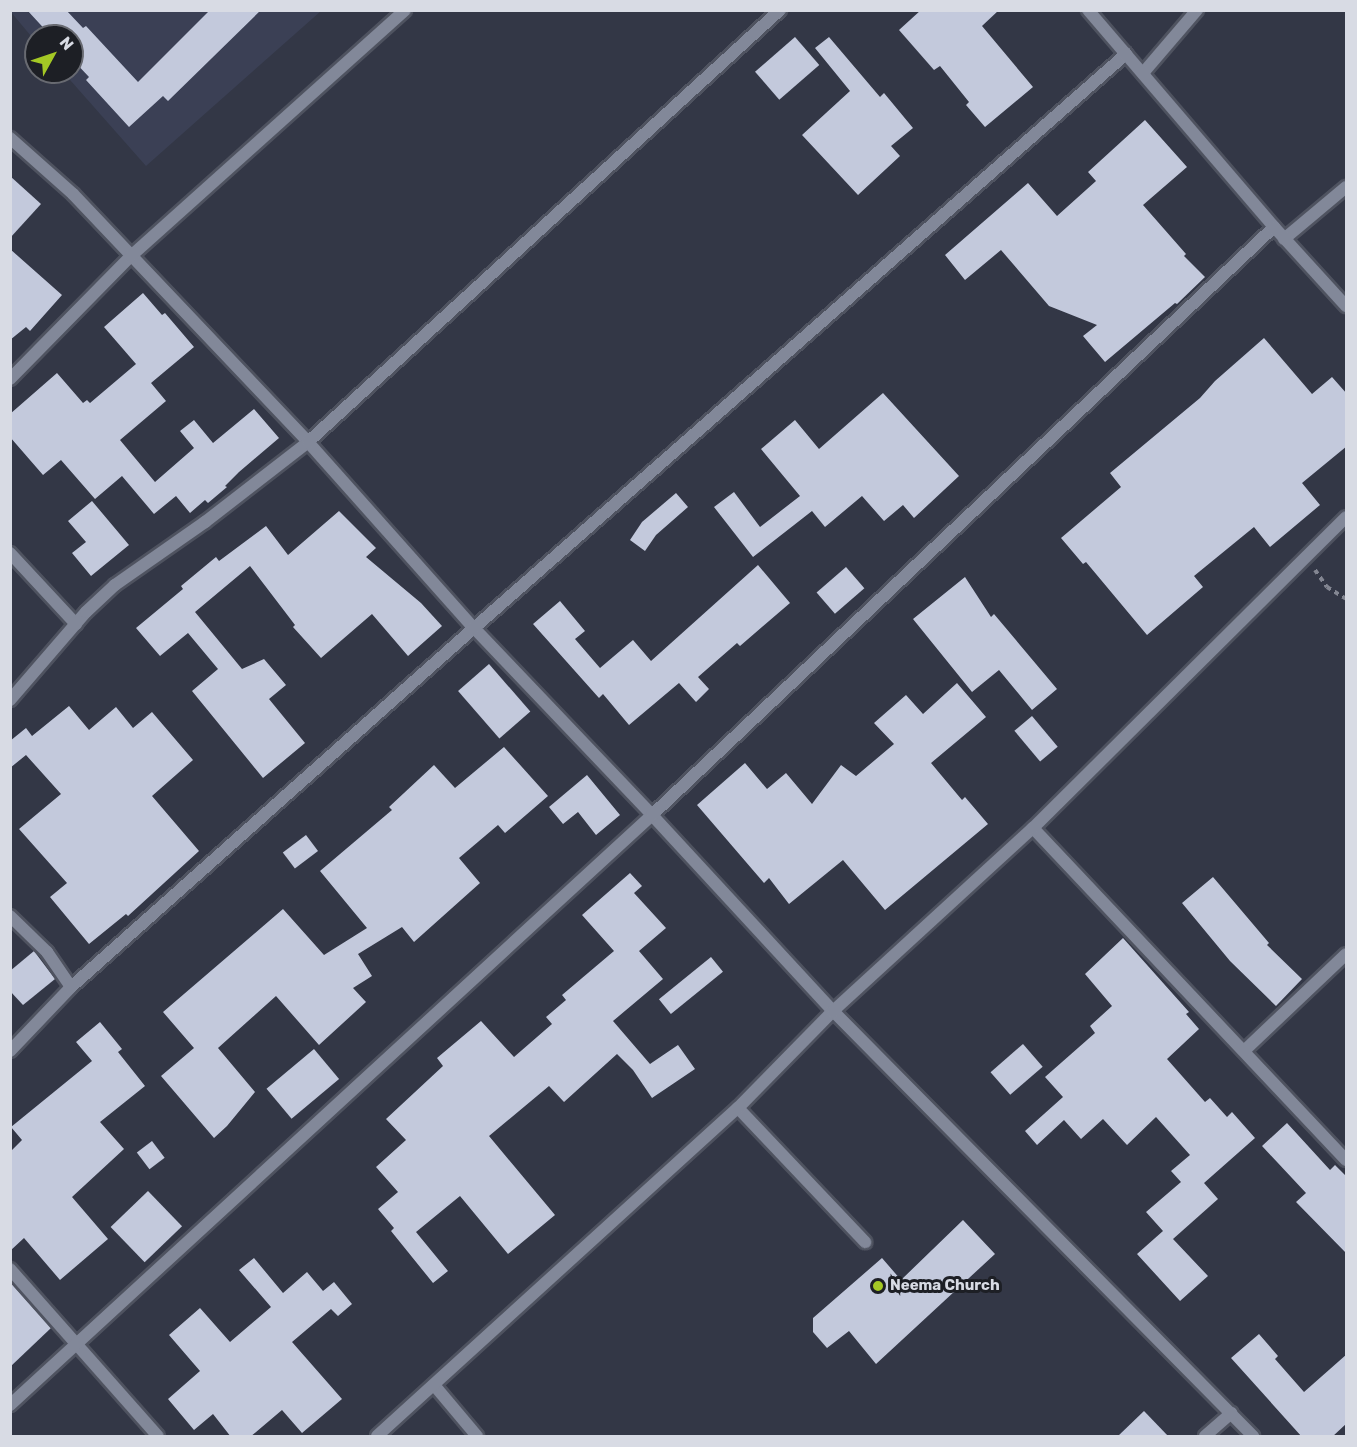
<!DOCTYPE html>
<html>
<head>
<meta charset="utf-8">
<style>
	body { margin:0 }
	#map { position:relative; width:1357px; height:1447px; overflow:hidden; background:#333746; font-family:Rubik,sans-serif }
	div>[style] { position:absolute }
	.built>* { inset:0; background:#3b4055 }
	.building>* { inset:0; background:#c3c9dc; transform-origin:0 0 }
	.path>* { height:4px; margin-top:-2px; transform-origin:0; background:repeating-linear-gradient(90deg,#838692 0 4.5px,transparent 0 9px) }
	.roads { filter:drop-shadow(2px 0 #4f5360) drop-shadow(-2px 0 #4f5360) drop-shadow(0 2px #4f5360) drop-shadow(0 -2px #4f5360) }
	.service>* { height:12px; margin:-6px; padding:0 6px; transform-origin:6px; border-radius:6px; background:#828899 }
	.minor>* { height:12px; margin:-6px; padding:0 6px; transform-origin:6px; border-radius:6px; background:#828899 }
	.tertiary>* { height:12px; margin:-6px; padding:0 6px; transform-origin:6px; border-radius:6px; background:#828899 }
	.dots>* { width:16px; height:16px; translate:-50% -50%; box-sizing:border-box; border:3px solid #1d1f25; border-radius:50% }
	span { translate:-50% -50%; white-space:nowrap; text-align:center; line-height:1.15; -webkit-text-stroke:6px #1d1f25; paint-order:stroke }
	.poi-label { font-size:15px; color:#d8dbe4; font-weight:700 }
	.left { translate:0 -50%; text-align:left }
	.frame { position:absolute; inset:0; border:12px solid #d8dbe4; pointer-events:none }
	.north { position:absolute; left:24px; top:24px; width:60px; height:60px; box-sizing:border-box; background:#1d1f25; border:2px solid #686a71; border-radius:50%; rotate:50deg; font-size:16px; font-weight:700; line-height:24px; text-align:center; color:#d8dbe4 }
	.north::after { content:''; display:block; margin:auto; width:21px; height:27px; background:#a4c825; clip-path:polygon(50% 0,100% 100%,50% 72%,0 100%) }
</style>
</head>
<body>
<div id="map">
	<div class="built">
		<i style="clip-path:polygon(10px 11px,321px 11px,146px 166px,63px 72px,72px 72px,72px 36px,36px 36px,36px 42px)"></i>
	</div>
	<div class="building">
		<i style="clip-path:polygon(27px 10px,66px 10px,83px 28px,86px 26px,138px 82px,210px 10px,261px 10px,168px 101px,163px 96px,129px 127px,86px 80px,89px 77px,72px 59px,72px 36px,51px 36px)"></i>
		<i style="clip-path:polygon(921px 10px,999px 10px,982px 26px,1033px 87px,985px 127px,966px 105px,969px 102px,940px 66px,934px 70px,899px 30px)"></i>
		<i style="left:795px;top:37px;width:37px;height:53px;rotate:49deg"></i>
		<i style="clip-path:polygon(829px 37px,880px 97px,884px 93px,913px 128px,891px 146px,900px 156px,858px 195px,802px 135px,850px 91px,815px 48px)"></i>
		<i style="clip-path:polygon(1145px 120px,1187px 167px,1143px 205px,1186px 254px,1184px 256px,1205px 277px,1177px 304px,1175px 303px,1105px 362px,1083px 336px,1097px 325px,1049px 306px,1001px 250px,965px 280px,945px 255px,1028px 183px,1057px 216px,1096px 181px,1088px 172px)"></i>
		<i style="clip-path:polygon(10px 176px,41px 204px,10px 238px)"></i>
		<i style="clip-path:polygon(10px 249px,62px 295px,30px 331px,26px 327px,10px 340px)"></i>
		<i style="clip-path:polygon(143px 293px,162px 315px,165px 313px,194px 347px,151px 383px,166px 401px,120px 440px,155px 482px,194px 448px,180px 431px,194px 420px,213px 443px,254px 409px,279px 438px,239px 472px,225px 486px,227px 487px,208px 503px,205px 500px,190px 513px,176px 496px,154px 514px,122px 476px,95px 499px,61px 460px,43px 475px,10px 437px,10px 414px,57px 373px,83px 403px,87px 400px,90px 403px,136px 364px,104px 327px)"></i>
		<i style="clip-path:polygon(1264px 338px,1312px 394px,1332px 377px,1347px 394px,1347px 446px,1302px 483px,1320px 505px,1270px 547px,1254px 527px,1194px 576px,1203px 587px,1147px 635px,1086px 562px,1083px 564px,1061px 538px,1121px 487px,1110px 473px,1200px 398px,1215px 381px)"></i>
		<i style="clip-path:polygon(883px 393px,959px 476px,914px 518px,903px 505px,884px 521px,862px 496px,825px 527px,812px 511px,753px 557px,714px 507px,734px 492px,760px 527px,800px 496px,761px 449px,795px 420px,819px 449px)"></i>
		<i style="clip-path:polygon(676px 493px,688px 507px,656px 535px,645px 551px,630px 540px,642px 522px)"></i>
		<i style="clip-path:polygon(92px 501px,129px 545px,91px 576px,72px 553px,86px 542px,68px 521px)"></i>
		<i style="clip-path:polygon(339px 511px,376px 548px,366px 557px,421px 603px,442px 626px,408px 656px,372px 614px,321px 658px,293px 627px,295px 625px,250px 566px,195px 612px,242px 669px,264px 659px,286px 685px,269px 699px,305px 743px,263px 778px,192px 691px,218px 669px,188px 633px,160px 656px,136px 628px,183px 589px,181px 586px,216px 557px,219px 561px,266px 526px,288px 555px)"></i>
		<i style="clip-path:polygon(758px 565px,790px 603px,740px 646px,737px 643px,698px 677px,709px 689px,696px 702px,679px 683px,629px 725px,603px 694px,599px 698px,533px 624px,560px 601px,585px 631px,575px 639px,600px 668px,633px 640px,651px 661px)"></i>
		<i style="left:846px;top:567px;width:28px;height:39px;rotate:49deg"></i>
		<i style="clip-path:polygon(965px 577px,991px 617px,994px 614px,1057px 689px,1032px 710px,999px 670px,972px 692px,913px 619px)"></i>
		<i style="left:489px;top:664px;width:63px;height:41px;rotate:49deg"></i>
		<i style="clip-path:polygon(957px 683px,986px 717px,931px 763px,962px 800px,965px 797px,988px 824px,885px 910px,843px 860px,789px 904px,769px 878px,764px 883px,697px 805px,745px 763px,767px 789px,786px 773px,812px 804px,841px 765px,856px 776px,894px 744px,874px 723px,906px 695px,923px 714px)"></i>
		<i style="clip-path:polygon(69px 706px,89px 730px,116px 707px,133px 728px,152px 712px,193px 760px,152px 796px,199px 851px,128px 916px,126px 914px,89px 944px,50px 897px,67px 883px,19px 829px,61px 794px,26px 755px,10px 768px,10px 741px,26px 728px,32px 736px)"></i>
		<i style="left:1032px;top:716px;width:40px;height:23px;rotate:50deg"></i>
		<i style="clip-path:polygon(504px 747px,548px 796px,505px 833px,498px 825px,459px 858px,480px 883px,414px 942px,402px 927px,358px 954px,372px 976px,353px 988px,366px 1002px,319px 1045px,276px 996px,218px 1048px,255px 1092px,227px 1126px,214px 1138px,161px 1076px,194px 1048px,163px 1012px,283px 909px,324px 955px,367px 928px,320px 871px,392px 810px,389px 807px,434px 765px,455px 788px)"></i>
		<i style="clip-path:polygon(587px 775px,620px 815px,596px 835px,578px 812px,563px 824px,549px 807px)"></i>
		<i style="left:306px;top:835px;width:20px;height:29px;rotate:53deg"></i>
		<i style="clip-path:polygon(630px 873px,642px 886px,634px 893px,666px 928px,639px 951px,663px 979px,613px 1021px,650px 1064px,678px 1045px,695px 1069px,652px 1098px,633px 1070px,617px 1054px,564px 1102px,549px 1086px,489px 1136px,555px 1215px,508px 1254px,460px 1196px,416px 1232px,448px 1271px,433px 1283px,391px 1231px,394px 1228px,378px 1209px,398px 1192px,376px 1167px,406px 1140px,386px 1119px,443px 1066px,437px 1058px,481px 1021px,514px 1057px,552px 1024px,546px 1017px,566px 1000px,562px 995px,614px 951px,582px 915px)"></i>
		<i style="clip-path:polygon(1213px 877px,1269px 943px,1267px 945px,1302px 979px,1276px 1006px,1230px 961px,1182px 903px)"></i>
		<i style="clip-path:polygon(1123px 938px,1189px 1012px,1186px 1014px,1199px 1029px,1167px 1059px,1205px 1102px,1210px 1098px,1227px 1117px,1232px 1112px,1255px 1138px,1204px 1183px,1218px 1199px,1173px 1239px,1208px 1276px,1180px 1301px,1137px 1254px,1163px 1231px,1146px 1212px,1181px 1182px,1171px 1171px,1190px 1155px,1156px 1117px,1127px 1145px,1103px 1119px,1081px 1139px,1064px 1120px,1037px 1145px,1025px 1131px,1063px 1097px,1045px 1077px,1095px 1033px,1090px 1026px,1112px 1006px,1085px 974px)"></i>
		<i style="clip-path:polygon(34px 951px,55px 979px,23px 1005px,10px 991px,10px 971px)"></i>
		<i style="left:711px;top:957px;width:19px;height:67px;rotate:51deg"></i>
		<i style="clip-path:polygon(100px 1022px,122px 1049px,118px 1052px,145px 1086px,100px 1122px,124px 1149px,72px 1197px,108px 1239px,60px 1280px,24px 1238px,10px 1251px,10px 1152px,22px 1140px,11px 1127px,92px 1061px,76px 1042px)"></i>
		<i style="left:1023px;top:1044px;width:30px;height:43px;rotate:49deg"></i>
		<i style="left:314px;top:1049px;width:39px;height:62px;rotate:50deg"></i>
		<i style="clip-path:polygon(1287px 1123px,1330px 1170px,1335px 1165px,1347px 1177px,1347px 1254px,1296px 1202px,1306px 1193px,1262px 1146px)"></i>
		<i style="left:152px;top:1141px;width:21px;height:19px;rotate:53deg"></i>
		<i style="left:148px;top:1191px;width:49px;height:52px;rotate:46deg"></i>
		<i style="clip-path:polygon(963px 1220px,995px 1254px,876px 1364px,849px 1331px,827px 1348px,813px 1332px,813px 1318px,882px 1258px,901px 1280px)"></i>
		<i style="clip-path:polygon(254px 1258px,283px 1293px,307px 1272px,323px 1291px,334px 1282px,352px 1304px,338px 1316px,331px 1309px,292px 1342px,342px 1399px,302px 1433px,282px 1410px,250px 1437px,231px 1437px,213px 1414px,194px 1430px,168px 1399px,200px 1371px,169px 1335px,200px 1308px,230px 1342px,271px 1307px,239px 1270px)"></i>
		<i style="clip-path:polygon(10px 1282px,51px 1328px,10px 1367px)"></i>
		<i style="clip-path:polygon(1259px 1334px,1278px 1356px,1275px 1359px,1304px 1392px,1347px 1354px,1347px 1423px,1332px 1437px,1302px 1437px,1231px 1358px)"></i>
		<i style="clip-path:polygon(1144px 1411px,1169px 1437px,1117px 1437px)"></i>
	</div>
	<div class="path">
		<i style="left:1315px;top:570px;width:21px;rotate:55deg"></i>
		<i style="left:1327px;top:587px;width:22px;rotate:32deg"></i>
	</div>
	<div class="roads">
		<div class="service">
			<i style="left:738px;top:1108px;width:185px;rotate:46.5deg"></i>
		</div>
		<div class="minor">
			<i style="left:1143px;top:73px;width:83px;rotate:-49.4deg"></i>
			<i style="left:10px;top:138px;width:84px;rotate:41.6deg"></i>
			<i style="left:73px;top:194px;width:342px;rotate:46.5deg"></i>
			<i style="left:308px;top:442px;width:249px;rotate:48.3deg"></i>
			<i style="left:474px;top:628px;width:258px;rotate:46.4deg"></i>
			<i style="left:652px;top:815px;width:267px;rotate:47.3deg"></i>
			<i style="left:833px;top:1011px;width:598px;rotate:45.34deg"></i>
			<i style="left:1284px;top:239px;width:81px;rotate:-40deg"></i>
			<i style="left:10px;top:379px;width:173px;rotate:-45.5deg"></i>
			<i style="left:131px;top:256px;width:368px;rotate:-41.9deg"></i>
			<i style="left:10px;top:553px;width:97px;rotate:47.1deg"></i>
			<i style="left:10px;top:700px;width:116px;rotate:-49.2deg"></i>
			<i style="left:86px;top:612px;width:40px;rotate:-43deg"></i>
			<i style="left:115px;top:585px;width:110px;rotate:-35deg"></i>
			<i style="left:205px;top:522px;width:130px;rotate:-37.8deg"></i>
			<i style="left:308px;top:442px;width:640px;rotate:-42.47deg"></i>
			<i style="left:10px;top:916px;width:52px;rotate:44.2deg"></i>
			<i style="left:47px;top:952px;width:42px;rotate:55.6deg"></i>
			<i style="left:1245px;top:1050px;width:139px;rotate:-43.5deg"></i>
			<i style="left:10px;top:1051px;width:88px;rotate:-46.4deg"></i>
			<i style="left:71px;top:987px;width:540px;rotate:-41.7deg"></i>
			<i style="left:474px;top:628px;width:869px;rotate:-41.36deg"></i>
			<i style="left:10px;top:1269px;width:223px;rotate:48.5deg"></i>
			<i style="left:434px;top:1385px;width:67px;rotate:49.9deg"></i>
			<i style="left:10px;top:1405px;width:872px;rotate:-42.58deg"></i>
			<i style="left:652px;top:815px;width:856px;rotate:-43.39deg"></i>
			<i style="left:1205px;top:1436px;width:35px;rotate:-41deg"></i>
		</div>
		<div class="tertiary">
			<i style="left:1088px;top:10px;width:286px;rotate:49.4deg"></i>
			<i style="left:1274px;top:227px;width:107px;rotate:47.7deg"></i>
			<i style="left:1033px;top:828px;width:456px;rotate:46.7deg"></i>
			<i style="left:377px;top:1436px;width:488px;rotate:-42.3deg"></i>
			<i style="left:738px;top:1108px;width:136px;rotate:-45.6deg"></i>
			<i style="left:833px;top:1011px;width:271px;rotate:-42.5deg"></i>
			<i style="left:1033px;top:828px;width:441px;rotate:-44.8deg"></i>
		</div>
	</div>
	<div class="dots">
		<i style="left:878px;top:1286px;background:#a4c825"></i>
	</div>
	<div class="poi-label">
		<span class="left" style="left:890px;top:1286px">Neema Church</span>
	</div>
	<div class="frame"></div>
	<div class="north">N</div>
</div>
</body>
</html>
